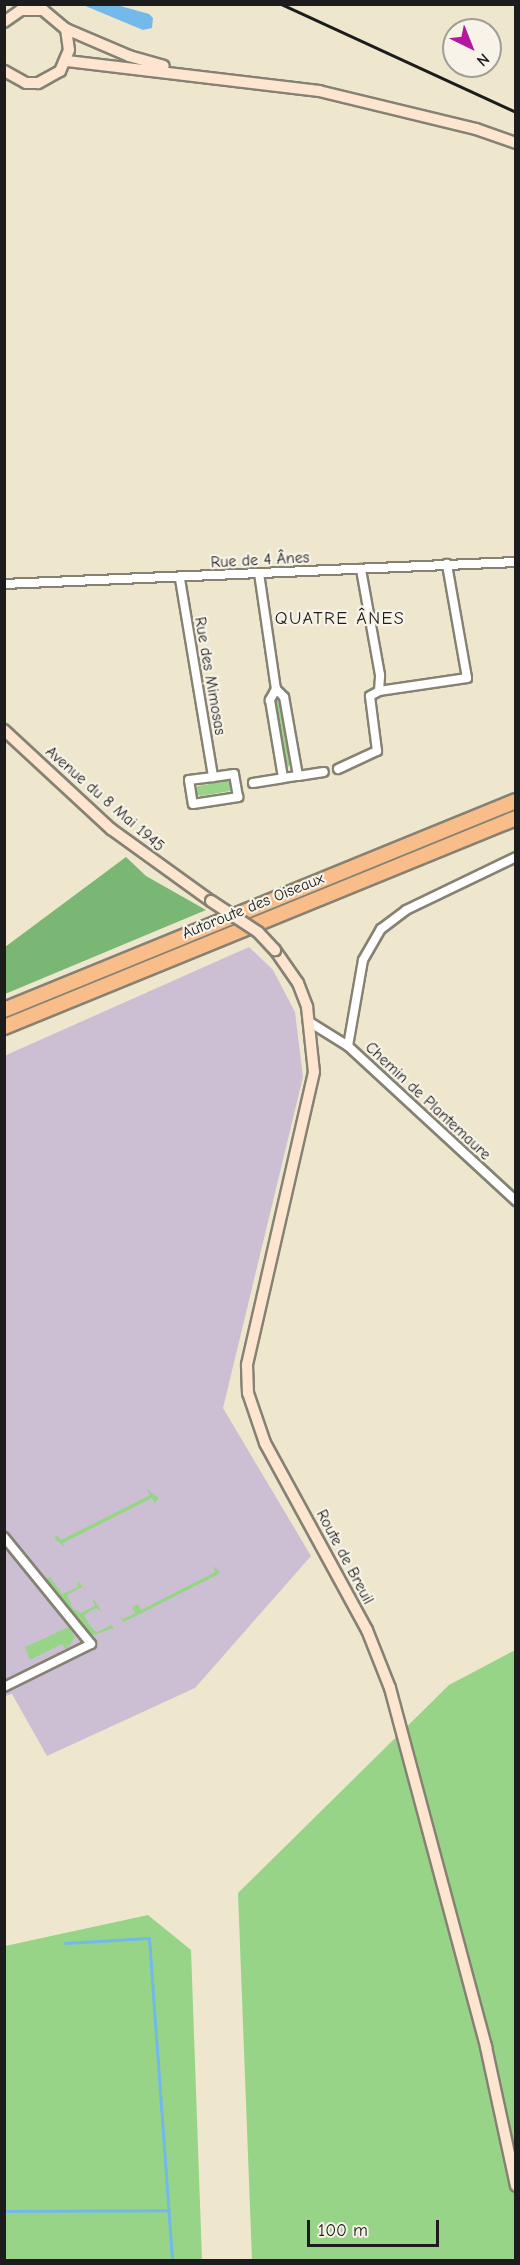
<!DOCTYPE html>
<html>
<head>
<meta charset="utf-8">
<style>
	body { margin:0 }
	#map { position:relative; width:520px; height:2265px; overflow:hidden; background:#eee7cd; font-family:"Comic Neue",sans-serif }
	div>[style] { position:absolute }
	.industrial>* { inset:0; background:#ccbfd4 }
	.green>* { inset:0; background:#98d488 }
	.forest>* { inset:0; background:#7ab674 }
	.water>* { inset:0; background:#73b9ea }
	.stream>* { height:3px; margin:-1.5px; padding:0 1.5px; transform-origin:1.5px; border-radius:1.5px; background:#73b9ea }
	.roads { filter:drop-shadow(2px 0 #858274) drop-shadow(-2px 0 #858274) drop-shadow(0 2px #858274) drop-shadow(0 -2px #858274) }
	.street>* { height:8px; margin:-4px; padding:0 4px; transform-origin:4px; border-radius:4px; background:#fff }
	.secondary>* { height:10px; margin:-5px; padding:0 5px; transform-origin:5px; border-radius:5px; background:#fde5d0 }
	.highway>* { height:14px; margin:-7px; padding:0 7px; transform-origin:7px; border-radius:7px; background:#f9bd89 }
	.rail>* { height:3px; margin:-1.5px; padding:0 1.5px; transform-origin:1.5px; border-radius:1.5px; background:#1c1c1c }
	.bridges { filter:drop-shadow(2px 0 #858274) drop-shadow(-2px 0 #858274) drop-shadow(0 2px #858274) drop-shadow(0 -2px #858274) }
	.secondary-bridge>* { height:10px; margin:-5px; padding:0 5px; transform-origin:5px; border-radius:5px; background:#fde5d0 }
	span { translate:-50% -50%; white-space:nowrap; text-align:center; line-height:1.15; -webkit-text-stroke:4.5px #f7f3e8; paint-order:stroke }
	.street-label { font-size:16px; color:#1c1c1c }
	.neighbourhood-label { font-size:18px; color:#1c1c1c; letter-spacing:1.5px }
	.frame { position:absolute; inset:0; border:6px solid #1c1c1c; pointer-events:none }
	.north { position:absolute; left:442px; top:18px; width:60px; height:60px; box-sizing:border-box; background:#f7f3e8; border:2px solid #9f9d96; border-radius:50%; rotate:137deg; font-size:16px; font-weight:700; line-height:24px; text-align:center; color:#1c1c1c }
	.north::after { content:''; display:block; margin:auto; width:21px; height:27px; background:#b5179e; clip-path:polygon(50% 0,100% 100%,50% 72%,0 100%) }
	.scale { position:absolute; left:307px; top:2220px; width:132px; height:27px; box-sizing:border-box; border:3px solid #1c1c1c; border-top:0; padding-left:8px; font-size:18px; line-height:21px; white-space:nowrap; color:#1c1c1c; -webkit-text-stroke:4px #f7f3e8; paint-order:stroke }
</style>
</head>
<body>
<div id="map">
	<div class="industrial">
		<i style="clip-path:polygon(249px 947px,273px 970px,295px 1012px,303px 1077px,223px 1408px,311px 1556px,195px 1688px,47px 1756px,12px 1694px,5px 1696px,4px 1056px)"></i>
	</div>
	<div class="green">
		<i style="clip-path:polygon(278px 697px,291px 764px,287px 768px,275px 702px)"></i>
		<i style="clip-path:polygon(228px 781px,232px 783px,230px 791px,201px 796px,194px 793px,198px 786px)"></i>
		<i style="clip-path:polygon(147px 1489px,159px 1498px,155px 1503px,152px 1498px,63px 1543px,65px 1548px,54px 1538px,57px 1535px,61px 1540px,150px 1495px)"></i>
		<i style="clip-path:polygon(213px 1566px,220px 1572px,217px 1575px,124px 1622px,117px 1614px,123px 1619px,135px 1613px,132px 1607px,138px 1604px,141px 1610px,215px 1572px)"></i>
		<i style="clip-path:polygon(50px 1577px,62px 1594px,78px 1587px,78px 1581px,87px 1592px,82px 1587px,67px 1595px,73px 1608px,80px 1613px,95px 1606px,92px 1599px,95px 1601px,102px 1612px,96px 1608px,84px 1615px,91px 1627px,97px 1632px,112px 1625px,114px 1628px,91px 1636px,43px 1580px)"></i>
		<i style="clip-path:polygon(69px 1627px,75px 1637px,69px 1646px,65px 1649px,62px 1644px,30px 1660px,25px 1647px)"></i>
		<i style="clip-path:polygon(515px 1650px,515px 2260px,252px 2260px,238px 1893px,449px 1685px)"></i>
		<i style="clip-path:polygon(148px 1915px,191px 1950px,202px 2260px,5px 2260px,5px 1946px)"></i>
	</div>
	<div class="forest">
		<i style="clip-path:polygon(126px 857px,146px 876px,206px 910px,5px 994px,5px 947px)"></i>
	</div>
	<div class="water">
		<i style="clip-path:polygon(83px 5px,117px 5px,149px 14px,153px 18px,152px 28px,143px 30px)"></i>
	</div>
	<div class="stream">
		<i style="left:65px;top:1943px;width:84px;rotate:-3.4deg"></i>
		<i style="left:149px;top:1938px;width:323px;rotate:85.9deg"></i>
		<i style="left:4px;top:2211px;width:164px;rotate:-0.3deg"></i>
	</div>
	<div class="roads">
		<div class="street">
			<i style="left:259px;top:573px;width:117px;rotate:81.7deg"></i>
			<i style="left:276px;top:689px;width:13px;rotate:119deg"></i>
			<i style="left:270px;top:700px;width:79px;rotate:80.5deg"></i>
			<i style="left:283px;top:778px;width:15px;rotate:-8deg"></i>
			<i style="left:298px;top:776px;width:80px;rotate:-100deg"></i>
			<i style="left:284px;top:697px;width:11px;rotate:-135deg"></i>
			<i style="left:180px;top:579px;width:201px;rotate:80.5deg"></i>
			<i style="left:213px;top:777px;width:24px;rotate:173deg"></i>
			<i style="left:189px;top:780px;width:24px;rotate:81deg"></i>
			<i style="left:193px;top:804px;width:46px;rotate:-8.8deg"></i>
			<i style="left:238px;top:797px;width:23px;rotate:-100deg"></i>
			<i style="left:234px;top:774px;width:21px;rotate:172deg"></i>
			<i style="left:4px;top:584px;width:512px;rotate:-2.46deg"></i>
			<i style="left:379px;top:691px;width:89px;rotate:-8.4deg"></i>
			<i style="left:467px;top:678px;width:116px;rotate:-100deg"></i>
			<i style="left:338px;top:769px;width:43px;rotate:-24.8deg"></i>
			<i style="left:377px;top:751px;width:55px;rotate:-97.3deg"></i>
			<i style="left:370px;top:696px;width:10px;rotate:-29deg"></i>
			<i style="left:379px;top:691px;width:16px;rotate:-86deg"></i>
			<i style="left:380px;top:675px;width:108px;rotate:-100.2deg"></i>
			<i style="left:298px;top:776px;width:26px;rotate:-9deg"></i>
			<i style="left:253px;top:783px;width:30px;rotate:-9deg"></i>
			<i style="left:311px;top:1023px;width:44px;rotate:31.9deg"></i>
			<i style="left:348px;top:1046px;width:229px;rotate:42.7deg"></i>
			<i style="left:348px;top:1046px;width:87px;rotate:-80.1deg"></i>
			<i style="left:363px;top:960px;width:36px;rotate:-60deg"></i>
			<i style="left:381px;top:929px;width:31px;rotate:-37deg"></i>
			<i style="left:406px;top:910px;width:122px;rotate:-25.7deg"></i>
			<i style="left:4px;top:1537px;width:138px;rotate:50.9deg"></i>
			<i style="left:91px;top:1644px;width:97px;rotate:153.7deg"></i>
		</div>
		<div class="secondary">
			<i style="left:4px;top:22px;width:21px;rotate:-35deg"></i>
			<i style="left:21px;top:10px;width:22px"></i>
			<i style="left:43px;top:10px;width:30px;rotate:40deg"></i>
			<i style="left:66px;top:29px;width:21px;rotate:82deg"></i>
			<i style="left:69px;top:50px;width:23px;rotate:113deg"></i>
			<i style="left:60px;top:71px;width:25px;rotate:151deg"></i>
			<i style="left:38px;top:83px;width:12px;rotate:180deg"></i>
			<i style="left:26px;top:83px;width:25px;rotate:-151deg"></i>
			<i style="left:66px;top:29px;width:69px;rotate:23.2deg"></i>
			<i style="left:129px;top:56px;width:36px;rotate:16deg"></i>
			<i style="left:67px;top:61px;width:254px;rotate:6.8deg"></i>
			<i style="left:319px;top:91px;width:162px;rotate:13.6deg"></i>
			<i style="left:476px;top:129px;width:42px;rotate:19.3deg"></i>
			<i style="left:4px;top:730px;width:146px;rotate:42.8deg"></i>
			<i style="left:111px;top:829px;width:123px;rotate:35.8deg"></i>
			<i style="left:275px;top:950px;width:40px;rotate:55.1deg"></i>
			<i style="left:298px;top:983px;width:26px;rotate:69deg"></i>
			<i style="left:307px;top:1007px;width:65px;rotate:83.9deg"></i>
			<i style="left:314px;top:1072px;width:301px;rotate:102.9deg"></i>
			<i style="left:247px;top:1365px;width:28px;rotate:88deg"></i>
			<i style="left:248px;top:1393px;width:53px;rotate:71.2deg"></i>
			<i style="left:265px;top:1443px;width:213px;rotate:61.4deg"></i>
			<i style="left:367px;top:1630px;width:62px;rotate:68.4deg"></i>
			<i style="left:390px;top:1688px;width:372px;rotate:75deg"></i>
			<i style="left:486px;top:2047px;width:142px;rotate:77.8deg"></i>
		</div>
		<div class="highway">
			<i style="left:4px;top:1010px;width:553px;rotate:-22.21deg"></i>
			<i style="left:4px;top:1027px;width:553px;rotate:-22.21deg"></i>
		</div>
	</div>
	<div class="rail">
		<i style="left:281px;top:4px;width:259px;rotate:24.7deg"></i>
	</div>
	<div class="bridges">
		<div class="secondary-bridge">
			<i style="left:211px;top:901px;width:56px;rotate:33.4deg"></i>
			<i style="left:258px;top:932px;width:25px;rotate:47deg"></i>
		</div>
	</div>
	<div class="street-label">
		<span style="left:260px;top:560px;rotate:-3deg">Rue de 4 Ânes</span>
		<span style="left:210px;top:676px;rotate:80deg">Rue des Mimosas</span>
		<span style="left:105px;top:799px;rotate:41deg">Avenue du 8 Mai 1945</span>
		<span style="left:253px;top:906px;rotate:-22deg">Autoroute des Oiseaux</span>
		<span style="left:428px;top:1101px;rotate:43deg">Chemin de Plantemaure</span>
		<span style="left:345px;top:1557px;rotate:62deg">Route de Breuil</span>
	</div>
	<div class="neighbourhood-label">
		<span style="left:340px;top:619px">QUATRE ÂNES</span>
	</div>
	<div class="frame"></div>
	<div class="north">N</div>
	<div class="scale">100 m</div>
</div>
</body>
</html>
